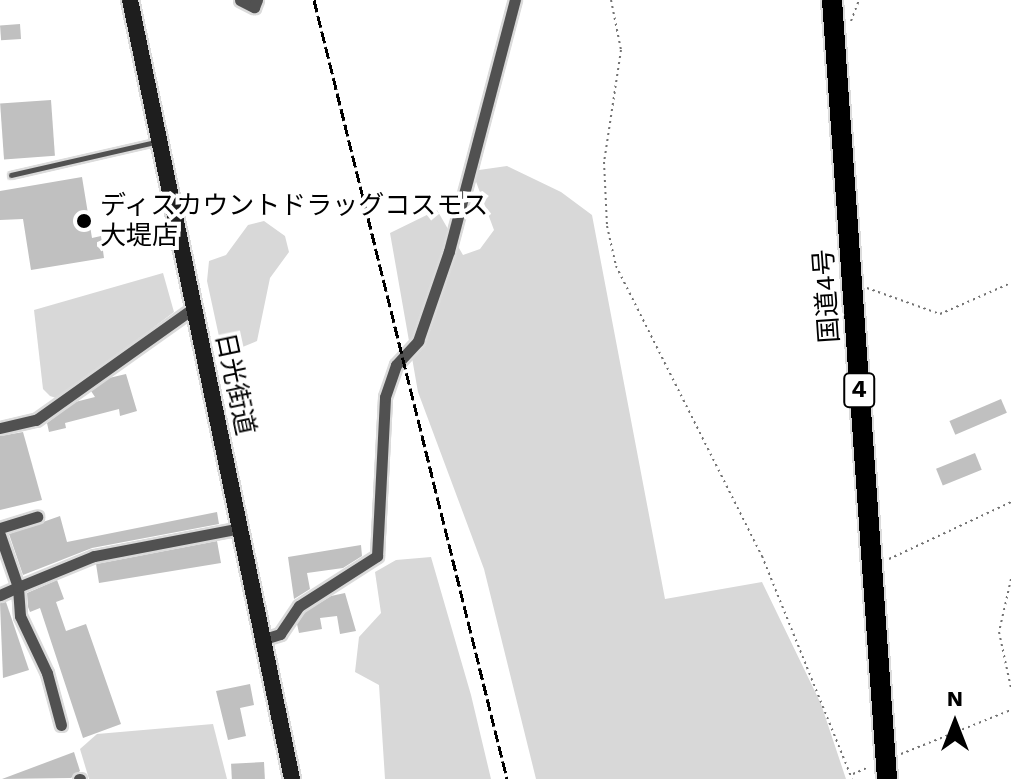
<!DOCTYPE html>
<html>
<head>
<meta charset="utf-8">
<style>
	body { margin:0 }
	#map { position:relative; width:1011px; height:779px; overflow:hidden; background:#fff; font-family:"Work Sans","Noto Sans JP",sans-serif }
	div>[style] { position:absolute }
	.green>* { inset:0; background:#d8d8d8 }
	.building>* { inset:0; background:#c0c0c0; transform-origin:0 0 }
	.path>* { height:2px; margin-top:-1px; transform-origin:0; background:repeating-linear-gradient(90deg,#737373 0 2px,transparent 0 6px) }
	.roads { filter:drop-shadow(2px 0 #dbdbdb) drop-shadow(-2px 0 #dbdbdb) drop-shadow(0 2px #dbdbdb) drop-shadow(0 -2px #dbdbdb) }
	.lane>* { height:5px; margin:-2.5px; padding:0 2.5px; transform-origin:2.5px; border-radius:2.5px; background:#515151 }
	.street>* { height:11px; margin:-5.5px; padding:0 5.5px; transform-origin:5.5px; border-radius:5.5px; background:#515151 }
	.secondary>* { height:16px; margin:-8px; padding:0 8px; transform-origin:8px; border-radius:8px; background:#1e1e1e }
	.highway>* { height:20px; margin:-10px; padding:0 10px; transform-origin:10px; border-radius:10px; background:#000 }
	.rail>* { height:3px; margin-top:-1.5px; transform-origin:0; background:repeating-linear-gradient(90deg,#000 0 12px,transparent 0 16px) }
	.dots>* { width:22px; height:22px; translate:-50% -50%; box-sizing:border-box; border:4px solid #fff; border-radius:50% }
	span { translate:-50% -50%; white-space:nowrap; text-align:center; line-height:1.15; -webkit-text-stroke:8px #fff; paint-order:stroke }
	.shield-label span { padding:2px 6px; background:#fff; border:2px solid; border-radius:6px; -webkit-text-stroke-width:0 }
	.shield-label { font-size:24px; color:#000; font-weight:700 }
	.poi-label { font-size:26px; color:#000 }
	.left { translate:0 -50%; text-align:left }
	.street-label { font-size:26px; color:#000 }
	.north { position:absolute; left:915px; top:683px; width:80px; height:80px; -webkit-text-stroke:6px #fff; paint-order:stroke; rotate:0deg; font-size:22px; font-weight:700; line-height:32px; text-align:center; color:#000 }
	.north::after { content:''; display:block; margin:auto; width:28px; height:36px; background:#000; clip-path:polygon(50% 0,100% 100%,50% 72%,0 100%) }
</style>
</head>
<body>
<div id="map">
	<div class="green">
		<i style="clip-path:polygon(507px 166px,561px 192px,592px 215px,665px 599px,762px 582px,821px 704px,846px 779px,536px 779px,484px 569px,418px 392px,390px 233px,437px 210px,463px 255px,480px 249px,494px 230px,472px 171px)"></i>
		<i style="clip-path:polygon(264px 221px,285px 236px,289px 252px,270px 278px,257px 341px,223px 355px,207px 281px,209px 261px,226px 255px,248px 225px)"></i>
		<i style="clip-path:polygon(163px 273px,174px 312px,59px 399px,50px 396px,43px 389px,34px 310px)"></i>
		<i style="clip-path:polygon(431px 557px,471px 695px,491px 779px,385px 779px,379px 685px,355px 672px,359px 637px,381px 613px,375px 572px,396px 560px)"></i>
		<i style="clip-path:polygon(213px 724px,227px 779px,89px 779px,80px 749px,97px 734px)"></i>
	</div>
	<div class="building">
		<i style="left:20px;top:24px;width:15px;height:20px;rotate:86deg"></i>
		<i style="left:51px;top:100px;width:56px;height:51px;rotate:86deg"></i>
		<i style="clip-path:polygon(82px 177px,92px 238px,101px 236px,104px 258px,31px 270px,23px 219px,0 220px,0 191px)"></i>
		<i style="clip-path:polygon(126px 374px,137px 411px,120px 416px,119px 409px,65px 423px,66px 428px,49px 432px,47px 423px,75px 402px,95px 397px,91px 391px,109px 378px)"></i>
		<i style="left:1001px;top:399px;width:15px;height:56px;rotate:67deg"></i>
		<i style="clip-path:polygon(23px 432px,42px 500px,0 510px,0 436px)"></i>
		<i style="left:975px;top:453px;width:18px;height:42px;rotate:68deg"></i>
		<i style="clip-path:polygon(217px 512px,219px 524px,92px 548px,23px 575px,9px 534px,60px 516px,67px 542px)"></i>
		<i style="clip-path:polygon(217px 541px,221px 563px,99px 583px,96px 564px)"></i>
		<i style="clip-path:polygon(361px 545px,362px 556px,343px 568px,307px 573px,310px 589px,294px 599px,288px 557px)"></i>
		<i style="clip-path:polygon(57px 580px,64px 599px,56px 602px,66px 631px,86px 624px,121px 724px,83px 738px,40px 608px,30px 612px,28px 607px,27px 593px)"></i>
		<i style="clip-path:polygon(345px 593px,356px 631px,340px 634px,337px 616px,320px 618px,322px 629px,299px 633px,297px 624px,305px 612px,331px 596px)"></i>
		<i style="clip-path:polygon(6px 602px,29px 670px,3px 678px,0 603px)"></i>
		<i style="clip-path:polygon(250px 684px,254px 705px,240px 708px,246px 736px,228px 740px,216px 691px)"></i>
		<i style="clip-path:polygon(74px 752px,80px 771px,71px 778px,2px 779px)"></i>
		<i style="left:264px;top:762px;width:17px;height:33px;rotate:87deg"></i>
	</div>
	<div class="path">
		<i style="left:611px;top:0;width:51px;rotate:78.7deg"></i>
		<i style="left:621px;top:50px;width:113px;rotate:98.6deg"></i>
		<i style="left:604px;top:162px;width:64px;rotate:87.3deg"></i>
		<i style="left:607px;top:226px;width:41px;rotate:77.3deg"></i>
		<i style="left:616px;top:266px;width:325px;rotate:63.3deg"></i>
		<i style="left:762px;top:556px;width:240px;rotate:68deg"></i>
		<i style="left:851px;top:21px;width:22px;rotate:-69deg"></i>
		<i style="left:867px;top:288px;width:77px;rotate:19.6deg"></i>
		<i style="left:940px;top:314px;width:77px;rotate:-23.6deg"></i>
		<i style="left:889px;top:559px;width:135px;rotate:-25deg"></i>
		<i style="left:1011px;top:579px;width:54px;rotate:102.8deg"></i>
		<i style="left:999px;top:632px;width:57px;rotate:77.9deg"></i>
		<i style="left:901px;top:754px;width:118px;rotate:-21.8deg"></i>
		<i style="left:853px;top:774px;width:17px;rotate:-24deg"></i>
	</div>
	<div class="roads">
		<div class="lane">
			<i style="left:11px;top:175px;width:148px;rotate:-12.9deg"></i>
		</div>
		<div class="street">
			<i style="left:240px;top:0;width:16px;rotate:27deg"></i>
			<i style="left:254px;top:7px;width:8px;rotate:-67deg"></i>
			<i style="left:0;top:428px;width:37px;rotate:-13deg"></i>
			<i style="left:36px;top:420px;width:195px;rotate:-35.4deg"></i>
			<i style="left:0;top:528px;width:39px;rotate:-17deg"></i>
			<i style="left:0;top:535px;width:55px;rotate:70.9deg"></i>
			<i style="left:18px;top:587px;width:20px;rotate:156deg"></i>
			<i style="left:264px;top:639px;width:17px;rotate:-17deg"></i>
			<i style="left:280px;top:634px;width:34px;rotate:-56deg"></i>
			<i style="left:299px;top:606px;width:93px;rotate:-32.7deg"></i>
			<i style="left:377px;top:556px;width:159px;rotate:-87.1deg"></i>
			<i style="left:385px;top:397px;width:34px;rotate:-71deg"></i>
			<i style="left:396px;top:365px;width:33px;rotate:-47deg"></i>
			<i style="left:418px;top:341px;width:95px;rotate:-71deg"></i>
			<i style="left:449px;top:251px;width:260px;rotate:-75.3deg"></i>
			<i style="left:61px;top:725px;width:54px;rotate:-105.1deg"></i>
			<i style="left:47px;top:673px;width:63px;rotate:-115.3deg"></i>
			<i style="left:20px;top:616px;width:29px;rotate:-94deg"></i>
			<i style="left:18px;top:587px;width:82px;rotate:-22.2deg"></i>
			<i style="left:94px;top:556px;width:150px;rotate:-10.8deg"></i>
			<i style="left:79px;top:779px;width:1px"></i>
		</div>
		<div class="secondary">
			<i style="left:130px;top:0;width:796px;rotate:78.25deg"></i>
		</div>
		<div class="highway">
			<i style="left:832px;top:0;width:781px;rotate:85.96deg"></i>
		</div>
	</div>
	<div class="rail">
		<i style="left:314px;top:0;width:803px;rotate:76.08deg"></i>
	</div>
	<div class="dots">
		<i style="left:84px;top:221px;background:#000"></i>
	</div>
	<div class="shield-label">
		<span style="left:859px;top:390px">4</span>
	</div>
	<div class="poi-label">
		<span class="left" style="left:100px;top:221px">ディスカウントドラッグコスモス<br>大堤店</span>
	</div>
	<div class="street-label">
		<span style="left:827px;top:296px;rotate:-94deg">国道4号</span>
		<span style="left:235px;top:384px;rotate:78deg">日光街道</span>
	</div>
	<div class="north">N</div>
</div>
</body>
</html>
